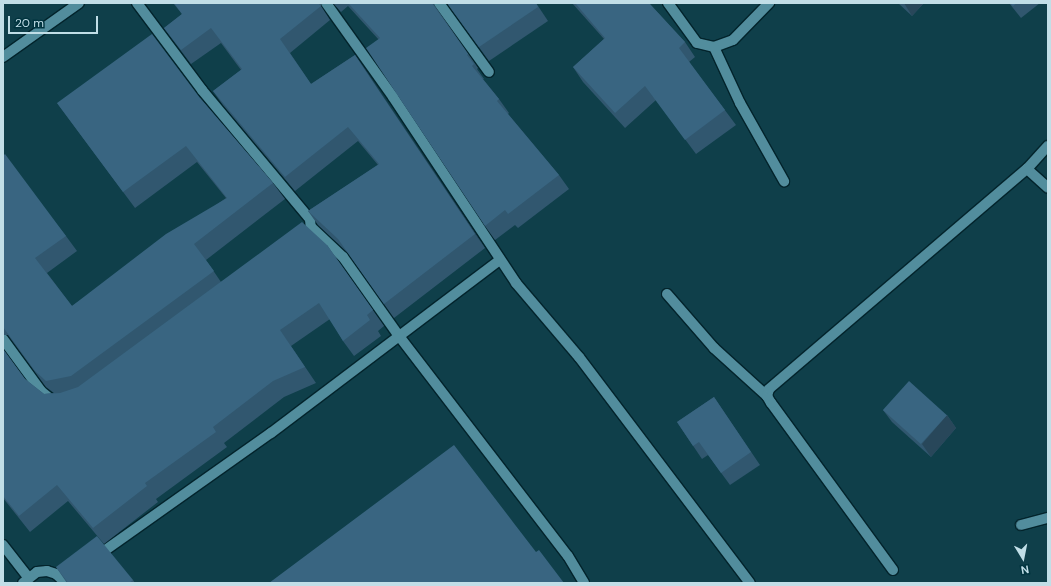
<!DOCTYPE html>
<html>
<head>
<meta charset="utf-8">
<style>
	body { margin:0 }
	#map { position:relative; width:1051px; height:586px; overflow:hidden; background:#0f3f4a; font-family:"DM Sans",sans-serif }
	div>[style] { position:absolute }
	.roads { filter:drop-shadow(1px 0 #03242c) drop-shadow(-1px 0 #03242c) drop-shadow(0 1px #03242c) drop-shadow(0 -1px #03242c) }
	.street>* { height:10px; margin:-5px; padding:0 5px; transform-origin:5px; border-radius:5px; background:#528d9d }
	.wall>* { inset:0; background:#31576f }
	.shaded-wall>* { inset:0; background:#28475a }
	.building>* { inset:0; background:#396581; transform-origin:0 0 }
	span { translate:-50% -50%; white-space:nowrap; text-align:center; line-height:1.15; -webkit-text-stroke:3px #01343f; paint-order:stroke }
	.frame { position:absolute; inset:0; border:4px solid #c1dee7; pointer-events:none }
	.north { position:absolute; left:1003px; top:538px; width:40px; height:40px; -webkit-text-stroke:3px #01343f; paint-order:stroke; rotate:170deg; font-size:11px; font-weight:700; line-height:16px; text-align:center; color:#c1dee7 }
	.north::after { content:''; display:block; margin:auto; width:14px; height:18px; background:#c1dee7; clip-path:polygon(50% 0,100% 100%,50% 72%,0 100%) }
	.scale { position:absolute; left:8px; top:16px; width:90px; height:18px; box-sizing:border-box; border:2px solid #c1dee7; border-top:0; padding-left:5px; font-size:12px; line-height:14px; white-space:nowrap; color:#c1dee7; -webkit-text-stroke:3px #01343f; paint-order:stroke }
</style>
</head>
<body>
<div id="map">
	<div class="roads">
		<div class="street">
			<i style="left:137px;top:3px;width:109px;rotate:53.2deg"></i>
			<i style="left:202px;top:90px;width:168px;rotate:50.1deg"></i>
			<i style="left:310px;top:219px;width:12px;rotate:85deg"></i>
			<i style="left:311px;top:231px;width:13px;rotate:138deg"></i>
			<i style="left:326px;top:3px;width:115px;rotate:54.5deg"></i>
			<i style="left:393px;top:97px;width:223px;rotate:56.5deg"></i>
			<i style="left:516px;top:283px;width:97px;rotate:49.6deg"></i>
			<i style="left:579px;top:357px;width:283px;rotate:52.9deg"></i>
			<i style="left:439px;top:3px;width:85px;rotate:54.1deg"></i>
			<i style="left:668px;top:3px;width:49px;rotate:54.1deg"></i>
			<i style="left:697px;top:43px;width:17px;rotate:13deg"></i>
			<i style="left:714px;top:47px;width:20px;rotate:-20deg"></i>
			<i style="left:733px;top:40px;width:52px;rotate:-45.8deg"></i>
			<i style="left:714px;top:47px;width:62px;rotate:65.1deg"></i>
			<i style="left:740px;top:103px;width:90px;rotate:60.6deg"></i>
			<i style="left:3px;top:57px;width:93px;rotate:-35.4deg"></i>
			<i style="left:1027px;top:169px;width:28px;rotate:42deg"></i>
			<i style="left:311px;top:227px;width:44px;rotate:43.2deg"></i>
			<i style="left:343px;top:257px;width:97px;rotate:54.7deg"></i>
			<i style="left:399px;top:336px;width:277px;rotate:52.5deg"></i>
			<i style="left:568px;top:556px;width:31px;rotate:59deg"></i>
			<i style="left:667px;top:294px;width:72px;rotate:49deg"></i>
			<i style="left:714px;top:348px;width:72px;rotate:42.2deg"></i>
			<i style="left:3px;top:339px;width:64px;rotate:53.8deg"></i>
			<i style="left:41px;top:391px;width:17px;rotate:40deg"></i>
			<i style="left:1021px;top:525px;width:28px;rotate:-15deg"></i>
			<i style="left:3px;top:545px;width:41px;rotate:52deg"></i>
			<i style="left:97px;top:556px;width:213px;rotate:-35.3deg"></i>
			<i style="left:271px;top:433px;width:287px;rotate:-37.1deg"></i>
			<i style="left:893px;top:570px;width:207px;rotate:-126.1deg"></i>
			<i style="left:771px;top:403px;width:8px;rotate:-120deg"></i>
			<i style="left:767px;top:396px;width:7px;rotate:-74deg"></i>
			<i style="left:769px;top:389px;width:339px;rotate:-40.5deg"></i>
			<i style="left:1027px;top:169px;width:31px;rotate:-48deg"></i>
			<i style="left:23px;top:583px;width:18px;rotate:-38deg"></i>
			<i style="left:37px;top:572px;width:10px;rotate:-6deg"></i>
			<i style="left:47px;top:571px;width:9px;rotate:18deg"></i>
			<i style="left:56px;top:574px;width:13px;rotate:42deg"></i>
		</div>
	</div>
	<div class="wall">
		<i style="clip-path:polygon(173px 3px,321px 3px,321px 6px,330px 20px,290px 53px,311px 84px,355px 55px,485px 248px,394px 318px,348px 253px,318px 225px,308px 211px,378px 165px,358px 141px,295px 191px,223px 105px,213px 91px,241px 70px,221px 43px,191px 64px,164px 28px,182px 14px)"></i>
		<i style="clip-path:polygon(333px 3px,433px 3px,478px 68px,477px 69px,484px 79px,483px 79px,499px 99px,509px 113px,508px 114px,559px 175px,569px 189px,518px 228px,515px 225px,495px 240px,485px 226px,379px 40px,348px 6px,341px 12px)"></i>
		<i style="clip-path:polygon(447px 3px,536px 3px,548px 21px,489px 61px)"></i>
		<i style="clip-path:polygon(572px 3px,649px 3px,685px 42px,695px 57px,689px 62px,736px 125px,696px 154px,656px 100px,625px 128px,583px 82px,573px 67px,604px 39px)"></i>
		<i style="clip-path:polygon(898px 3px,924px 3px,912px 16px)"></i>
		<i style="clip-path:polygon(1009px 3px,1040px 3px,1021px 18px)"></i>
		<i style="clip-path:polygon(200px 98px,273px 183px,285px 199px,206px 260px,221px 282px,327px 245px,384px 326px,378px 331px,381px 336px,354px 356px,343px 341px,330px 319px,291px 346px,316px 383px,284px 397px,224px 443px,227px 447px,156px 499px,158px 502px,104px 544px,68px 501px,30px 532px,3px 498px,3px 349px,25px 379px,44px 394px,54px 393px,46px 387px,8px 335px,3px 335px,3px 156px,66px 236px,77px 251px,47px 273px,72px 306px,226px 198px,197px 162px,135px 208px,57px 103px)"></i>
		<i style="clip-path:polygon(714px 397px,760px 465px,730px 485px,708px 455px,702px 459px,677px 422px)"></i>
		<i style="clip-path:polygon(883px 410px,947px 415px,956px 428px,931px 457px,892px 422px)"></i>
		<i style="clip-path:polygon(56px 567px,133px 580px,135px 583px,67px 583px)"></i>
	</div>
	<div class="shaded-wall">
		<i style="clip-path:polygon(904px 3px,924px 3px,912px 16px)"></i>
		<i style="clip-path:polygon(355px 55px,365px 69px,485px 248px,475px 234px)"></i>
		<i style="clip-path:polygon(947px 415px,956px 428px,931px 457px,922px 444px)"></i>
	</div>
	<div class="building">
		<i style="clip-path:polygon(174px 3px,318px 3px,321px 6px,280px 39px,311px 84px,355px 55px,475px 234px,384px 304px,338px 239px,308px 211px,379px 164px,348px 127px,285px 177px,213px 91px,242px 69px,211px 28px,181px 50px,164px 28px,182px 14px)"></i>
		<i style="clip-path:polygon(348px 3px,432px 3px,468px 54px,467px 55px,474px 64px,472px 66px,499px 99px,497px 101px,559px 175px,508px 214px,505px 210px,485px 226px,366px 48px,380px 38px)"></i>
		<i style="clip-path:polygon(447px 3px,536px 3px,538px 7px,479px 47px)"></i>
		<i style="clip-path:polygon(575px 3px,649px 3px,685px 42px,679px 48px,725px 110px,685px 140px,645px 86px,615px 113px,573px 67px,605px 38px)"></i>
		<i style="clip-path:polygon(1010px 3px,1017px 3px,1013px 6px)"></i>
		<i style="clip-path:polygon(152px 34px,200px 98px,273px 183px,194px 244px,214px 271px,71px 376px,46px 381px,35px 371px,3px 327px,3px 156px,5px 154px,66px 236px,35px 258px,72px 306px,166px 234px,227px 198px,186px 146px,123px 192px,57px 103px)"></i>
		<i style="clip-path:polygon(302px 222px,327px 245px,373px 310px,367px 315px,370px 320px,343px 341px,319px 303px,280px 330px,305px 367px,273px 381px,213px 427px,216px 432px,145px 483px,147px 486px,93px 528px,57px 485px,19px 516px,3px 496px,3px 349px,25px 379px,44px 394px,60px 393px,78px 387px)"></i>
		<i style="left:909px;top:381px;width:51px;height:39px;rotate:42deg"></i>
		<i style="clip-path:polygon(714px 397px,751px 452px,721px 473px,699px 442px,693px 446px,677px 422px)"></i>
		<i style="clip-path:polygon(454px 445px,536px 552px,539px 550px,564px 583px,269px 583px)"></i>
		<i style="clip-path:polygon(97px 536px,133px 580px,129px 583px,68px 583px,56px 567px)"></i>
	</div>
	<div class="frame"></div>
	<div class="north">N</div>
	<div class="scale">20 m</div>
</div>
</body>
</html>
